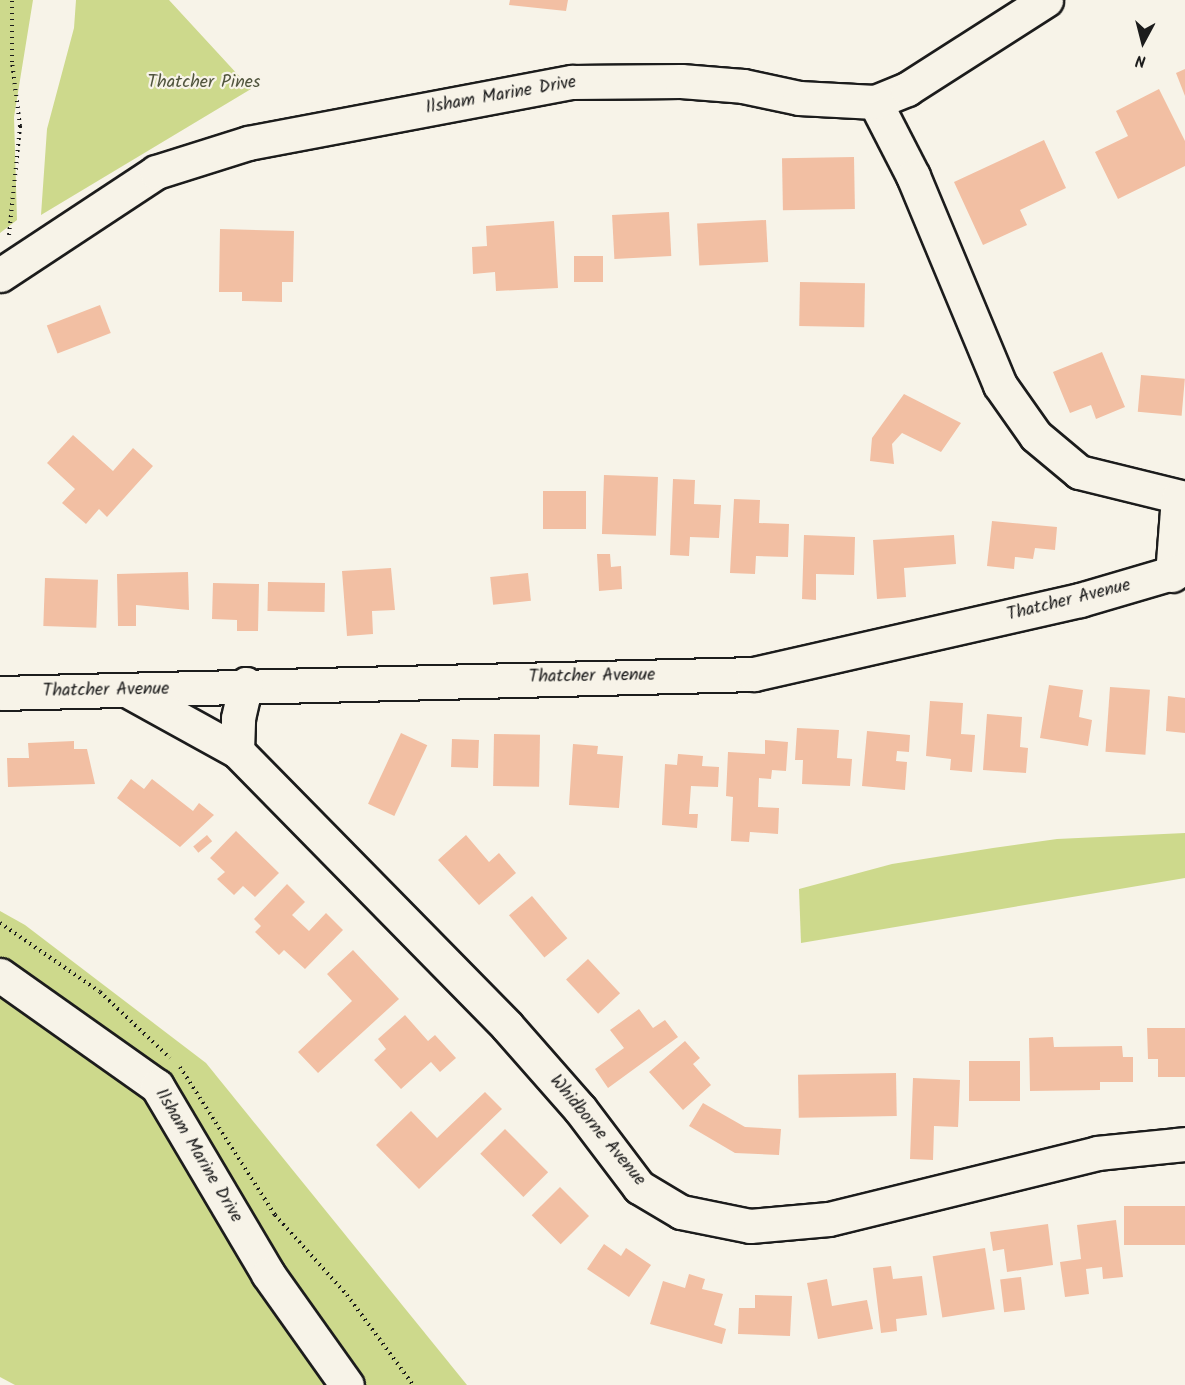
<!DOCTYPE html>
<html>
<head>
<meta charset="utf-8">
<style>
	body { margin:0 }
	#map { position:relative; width:1185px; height:1385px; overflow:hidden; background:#f7f3e8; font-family:Kalam,sans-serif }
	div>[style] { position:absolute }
	.green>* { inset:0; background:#cdd98c }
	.building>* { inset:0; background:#f2bfa3; transform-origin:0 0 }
	.path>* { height:4px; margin-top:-2px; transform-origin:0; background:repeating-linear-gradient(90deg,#1c1c1c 0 1.5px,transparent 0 6px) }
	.roads { filter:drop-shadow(2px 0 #1c1c1c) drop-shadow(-2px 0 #1c1c1c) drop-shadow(0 2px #1c1c1c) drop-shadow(0 -2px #1c1c1c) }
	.minor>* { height:33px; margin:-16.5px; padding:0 16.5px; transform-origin:16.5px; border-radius:16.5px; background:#f7f3e8 }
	span { translate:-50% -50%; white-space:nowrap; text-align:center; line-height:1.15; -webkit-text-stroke:4.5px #f7f3e8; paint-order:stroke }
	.park-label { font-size:18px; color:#51553e }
	.street-label { font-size:18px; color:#1c1c1c }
	.north { position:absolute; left:1113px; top:12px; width:60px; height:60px; -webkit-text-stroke:4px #f7f3e8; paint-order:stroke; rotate:187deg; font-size:16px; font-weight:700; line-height:24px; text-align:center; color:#1c1c1c }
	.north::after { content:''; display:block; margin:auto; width:21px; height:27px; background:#1c1c1c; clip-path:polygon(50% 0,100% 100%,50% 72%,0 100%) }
</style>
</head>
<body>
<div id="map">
	<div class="green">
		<i style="clip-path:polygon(0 0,33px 0,14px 117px,17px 220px,0 233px)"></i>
		<i style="clip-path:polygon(76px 0,169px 0,251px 89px,41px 215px,47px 129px,74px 28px)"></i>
		<i style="clip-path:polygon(1185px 833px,1185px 878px,801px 943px,799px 889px,892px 864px,993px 848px,1057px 839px)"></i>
		<i style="clip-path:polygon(0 911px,25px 925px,206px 1063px,467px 1385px,15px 1385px,0 1377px)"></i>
	</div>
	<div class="building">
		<i style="clip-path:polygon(510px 0,568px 0,566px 11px,509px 5px)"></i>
		<i style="clip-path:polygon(1185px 69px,1185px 96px,1176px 73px)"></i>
		<i style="clip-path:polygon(1159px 89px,1185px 141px,1185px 166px,1118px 199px,1095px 152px,1128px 136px,1116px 111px)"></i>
		<i style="clip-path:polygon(1044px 140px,1066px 188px,1020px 210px,1027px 225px,983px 245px,954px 182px)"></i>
		<i style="left:854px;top:157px;width:52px;height:72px;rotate:89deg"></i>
		<i style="left:669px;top:212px;width:44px;height:57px;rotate:87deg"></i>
		<i style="left:766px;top:220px;width:42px;height:69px;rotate:87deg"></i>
		<i style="clip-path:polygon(554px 221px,558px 288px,496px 291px,495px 272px,473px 274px,472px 247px,487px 246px,486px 226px)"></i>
		<i style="clip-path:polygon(220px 229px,294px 231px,293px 282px,282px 282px,282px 302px,242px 301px,242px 292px,219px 292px)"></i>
		<i style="left:603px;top:256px;width:26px;height:29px;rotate:90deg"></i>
		<i style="left:800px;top:282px;width:65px;height:44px;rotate:1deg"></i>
		<i style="left:100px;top:305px;width:30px;height:57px;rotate:69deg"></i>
		<i style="clip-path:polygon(1102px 352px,1125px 407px,1096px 419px,1091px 405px,1070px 413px,1053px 372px)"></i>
		<i style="left:1141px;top:375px;width:44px;height:37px;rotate:5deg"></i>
		<i style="clip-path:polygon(904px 394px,961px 423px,941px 452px,902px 433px,892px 444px,894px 464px,870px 461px,872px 438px)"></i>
		<i style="clip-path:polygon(73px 435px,113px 471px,133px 448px,153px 466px,107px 517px,99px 509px,86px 524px,62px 503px,75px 489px,47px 463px)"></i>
		<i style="left:604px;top:475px;width:54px;height:59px;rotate:2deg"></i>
		<i style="clip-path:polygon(673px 479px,695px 480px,694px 504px,721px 505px,719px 538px,690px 537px,689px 556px,670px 555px)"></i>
		<i style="left:543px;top:491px;width:43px;height:38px"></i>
		<i style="clip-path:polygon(734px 499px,760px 500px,759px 523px,789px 524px,788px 557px,756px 556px,755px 574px,730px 573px)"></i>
		<i style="clip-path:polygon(992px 521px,1057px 527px,1055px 550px,1035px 548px,1033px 559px,1015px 557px,1014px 569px,987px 566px)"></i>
		<i style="clip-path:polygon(804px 535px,855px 537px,854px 575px,816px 574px,816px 600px,802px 599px)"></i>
		<i style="clip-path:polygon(954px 535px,956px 564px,904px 568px,906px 597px,877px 599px,873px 540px)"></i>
		<i style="clip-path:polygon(597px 554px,610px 554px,611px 567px,621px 566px,622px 589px,599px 591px)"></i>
		<i style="clip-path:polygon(391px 568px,395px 610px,372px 611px,373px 634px,347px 636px,342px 571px)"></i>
		<i style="clip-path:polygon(188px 572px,189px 610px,136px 605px,136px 626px,118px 626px,117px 574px)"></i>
		<i style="left:528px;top:573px;width:28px;height:38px;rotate:84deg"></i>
		<i style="left:45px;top:578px;width:53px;height:48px;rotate:2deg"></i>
		<i style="left:268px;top:582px;width:57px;height:29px;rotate:1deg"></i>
		<i style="clip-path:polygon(213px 583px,259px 584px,258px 631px,237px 631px,237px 620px,212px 619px)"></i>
		<i style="clip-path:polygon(1049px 685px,1083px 690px,1079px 717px,1092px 720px,1088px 746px,1040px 738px)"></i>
		<i style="left:1110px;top:687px;width:40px;height:65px;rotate:4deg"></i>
		<i style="clip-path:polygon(1168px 696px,1185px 698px,1185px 733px,1166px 731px)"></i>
		<i style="clip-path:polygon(930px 701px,963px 703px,961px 734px,975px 735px,972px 772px,950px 770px,951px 759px,926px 756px)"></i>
		<i style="clip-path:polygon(987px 714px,1022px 717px,1020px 747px,1028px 748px,1026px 773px,983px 770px)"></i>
		<i style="clip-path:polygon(797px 728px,839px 730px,837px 758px,852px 759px,850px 786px,802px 784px,803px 760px,795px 760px)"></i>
		<i style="clip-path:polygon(867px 731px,910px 735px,909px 752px,897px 751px,896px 761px,907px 762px,905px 790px,862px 786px)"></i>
		<i style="left:401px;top:733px;width:29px;height:78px;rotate:25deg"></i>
		<i style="left:494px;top:734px;width:46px;height:52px;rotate:1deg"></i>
		<i style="left:452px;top:739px;width:27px;height:28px;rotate:2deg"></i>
		<i style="clip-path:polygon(765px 740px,788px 742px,786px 771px,772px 770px,771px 779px,759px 778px,758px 807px,779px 808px,778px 834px,750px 832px,749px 842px,731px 841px,733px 797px,726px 796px,728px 752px,765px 754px)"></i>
		<i style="clip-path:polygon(74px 741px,74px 749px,87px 749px,95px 784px,8px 787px,7px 758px,29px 758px,28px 743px)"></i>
		<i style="clip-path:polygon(573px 744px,598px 746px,597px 754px,623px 756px,619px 808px,569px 805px)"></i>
		<i style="clip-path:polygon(678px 754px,703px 756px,702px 766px,719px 767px,718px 787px,691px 786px,689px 814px,698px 814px,697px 828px,662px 825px,665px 764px,677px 765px)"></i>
		<i style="clip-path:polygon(131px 779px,144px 789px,152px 779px,193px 811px,199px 803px,214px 815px,180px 847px,117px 798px)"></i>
		<i style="clip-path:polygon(236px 831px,279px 873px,255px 897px,243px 886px,234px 895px,217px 879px,225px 872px,210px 858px)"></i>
		<i style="left:207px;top:835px;width:8px;height:18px;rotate:50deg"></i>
		<i style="clip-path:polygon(466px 835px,489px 862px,499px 853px,516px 873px,479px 905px,438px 860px)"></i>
		<i style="clip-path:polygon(287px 884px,305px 902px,292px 915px,309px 931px,326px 913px,343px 930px,305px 969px,284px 950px,279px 955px,255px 932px,261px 926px,254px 919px)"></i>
		<i style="left:532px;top:896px;width:55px;height:30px;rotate:50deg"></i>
		<i style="clip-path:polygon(353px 950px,399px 999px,318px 1073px,298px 1052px,352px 1001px,327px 974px)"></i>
		<i style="left:588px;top:959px;width:47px;height:30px;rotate:47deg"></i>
		<i style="clip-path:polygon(639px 1009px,653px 1028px,665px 1020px,678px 1037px,608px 1088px,595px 1069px,624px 1048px,610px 1030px)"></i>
		<i style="clip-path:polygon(405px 1015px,428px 1041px,435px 1035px,456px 1058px,440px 1072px,431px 1062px,401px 1089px,374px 1060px,386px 1049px,378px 1039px)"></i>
		<i style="clip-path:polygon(1147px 1028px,1185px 1028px,1185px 1077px,1158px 1077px,1158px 1059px,1148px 1059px)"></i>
		<i style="clip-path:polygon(1053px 1037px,1054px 1047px,1122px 1046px,1123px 1057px,1133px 1057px,1133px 1082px,1100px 1082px,1100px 1090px,1030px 1091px,1029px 1038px)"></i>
		<i style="clip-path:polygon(685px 1041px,700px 1058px,693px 1064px,711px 1085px,683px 1110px,649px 1072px)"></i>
		<i style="left:969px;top:1061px;width:51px;height:40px"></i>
		<i style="left:896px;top:1073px;width:43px;height:98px;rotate:89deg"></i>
		<i style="clip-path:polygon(913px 1078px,960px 1080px,958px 1127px,934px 1126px,933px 1160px,910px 1159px)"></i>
		<i style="clip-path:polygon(485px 1092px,502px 1109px,419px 1189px,376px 1145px,411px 1111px,437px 1138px)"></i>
		<i style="clip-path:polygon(703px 1103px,745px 1127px,781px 1129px,779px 1155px,735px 1153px,689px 1126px)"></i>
		<i style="left:505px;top:1129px;width:61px;height:35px;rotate:45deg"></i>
		<i style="left:560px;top:1187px;width:41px;height:40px;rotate:45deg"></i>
		<i style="left:1185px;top:1206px;width:39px;height:61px;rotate:90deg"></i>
		<i style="clip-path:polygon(1116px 1220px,1123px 1277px,1103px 1279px,1102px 1267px,1086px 1269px,1089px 1294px,1065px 1297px,1060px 1262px,1081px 1259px,1077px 1225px)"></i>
		<i style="clip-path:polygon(1048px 1224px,1053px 1265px,1007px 1272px,1004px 1249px,993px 1251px,990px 1232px)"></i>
		<i style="clip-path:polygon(604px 1244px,621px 1256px,626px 1248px,651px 1265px,629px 1297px,587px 1269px)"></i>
		<i style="left:985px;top:1248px;width:62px;height:53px;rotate:81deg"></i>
		<i style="clip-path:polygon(891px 1266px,893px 1279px,922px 1276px,927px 1315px,896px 1319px,897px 1331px,881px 1333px,873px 1268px)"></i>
		<i style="clip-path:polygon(689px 1274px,705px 1279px,702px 1289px,723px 1294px,714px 1325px,726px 1329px,722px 1344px,650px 1324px,663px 1281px,685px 1288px)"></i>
		<i style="left:1021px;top:1277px;width:33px;height:21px;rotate:83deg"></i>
		<i style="clip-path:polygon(827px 1279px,832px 1306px,867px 1300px,873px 1329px,818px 1339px,807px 1283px)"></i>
		<i style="clip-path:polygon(755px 1295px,792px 1296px,790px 1336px,738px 1334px,739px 1308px,755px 1308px)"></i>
	</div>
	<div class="path">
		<i style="left:9px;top:235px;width:110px;rotate:-84.2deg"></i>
		<i style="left:20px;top:126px;width:64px;rotate:-97.1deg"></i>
		<i style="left:12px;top:62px;width:62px;rotate:-90deg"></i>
		<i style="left:0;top:923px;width:121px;rotate:34.6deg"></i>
		<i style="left:100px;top:992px;width:96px;rotate:43.3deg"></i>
		<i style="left:180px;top:1067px;width:176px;rotate:57.3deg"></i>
		<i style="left:275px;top:1215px;width:108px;rotate:48deg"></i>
		<i style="left:347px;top:1295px;width:112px;rotate:53.7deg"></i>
	</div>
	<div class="roads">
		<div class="minor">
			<i style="left:875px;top:102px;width:83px;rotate:62.8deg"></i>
			<i style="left:913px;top:176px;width:226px;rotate:67.4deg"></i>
			<i style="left:1000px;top:385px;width:62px;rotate:54.8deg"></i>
			<i style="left:1036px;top:436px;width:56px;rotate:39.9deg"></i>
			<i style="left:1079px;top:472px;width:109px;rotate:13.8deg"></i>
			<i style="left:0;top:275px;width:187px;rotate:-33.4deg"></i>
			<i style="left:156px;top:172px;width:96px;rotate:-17.5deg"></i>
			<i style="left:248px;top:143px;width:330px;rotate:-10.7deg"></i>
			<i style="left:572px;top:82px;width:109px;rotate:-0.5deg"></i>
			<i style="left:681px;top:81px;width:62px;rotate:4.6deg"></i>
			<i style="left:743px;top:86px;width:57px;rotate:12.1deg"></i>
			<i style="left:799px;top:98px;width:76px;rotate:3deg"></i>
			<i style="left:875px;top:102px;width:35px;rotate:-22deg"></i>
			<i style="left:907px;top:89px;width:165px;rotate:-32.6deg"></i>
			<i style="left:1172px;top:575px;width:78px;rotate:-85.6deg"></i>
			<i style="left:0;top:693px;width:754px;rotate:-1.44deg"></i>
			<i style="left:754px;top:674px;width:334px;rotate:-12.8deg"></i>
			<i style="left:1080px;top:600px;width:109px;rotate:-16.4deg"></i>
			<i style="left:132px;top:693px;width:120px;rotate:28.9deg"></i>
			<i style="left:237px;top:751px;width:385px;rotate:45.5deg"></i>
			<i style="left:507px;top:1026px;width:111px;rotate:48.7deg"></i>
			<i style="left:580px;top:1109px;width:98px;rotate:52.9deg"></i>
			<i style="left:639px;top:1187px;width:49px;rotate:30.8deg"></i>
			<i style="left:681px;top:1212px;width:70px;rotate:11.5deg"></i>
			<i style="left:750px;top:1226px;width:79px;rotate:-5.1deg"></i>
			<i style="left:829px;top:1219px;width:276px;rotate:-13.8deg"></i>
			<i style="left:1097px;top:1153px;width:88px;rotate:-5.8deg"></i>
			<i style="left:237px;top:751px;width:33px;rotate:-88deg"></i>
			<i style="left:238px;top:718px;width:35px;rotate:-77deg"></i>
			<i style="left:0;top:975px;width:192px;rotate:35.3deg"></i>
			<i style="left:157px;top:1086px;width:218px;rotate:59.4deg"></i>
			<i style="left:268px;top:1274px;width:136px;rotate:54.6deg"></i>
		</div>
	</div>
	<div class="park-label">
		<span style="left:204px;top:83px">Thatcher Pines</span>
	</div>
	<div class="street-label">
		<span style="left:501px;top:96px;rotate:-10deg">Ilsham Marine Drive</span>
		<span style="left:1069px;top:601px;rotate:-14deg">Thatcher Avenue</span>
		<span style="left:592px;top:677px;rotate:-1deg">Thatcher Avenue</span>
		<span style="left:106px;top:691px;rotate:-1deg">Thatcher Avenue</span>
		<span style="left:597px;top:1131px;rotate:50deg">Whidborne Avenue</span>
		<span style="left:198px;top:1156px;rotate:59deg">Ilsham Marine Drive</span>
	</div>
	<div class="north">N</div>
</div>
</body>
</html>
